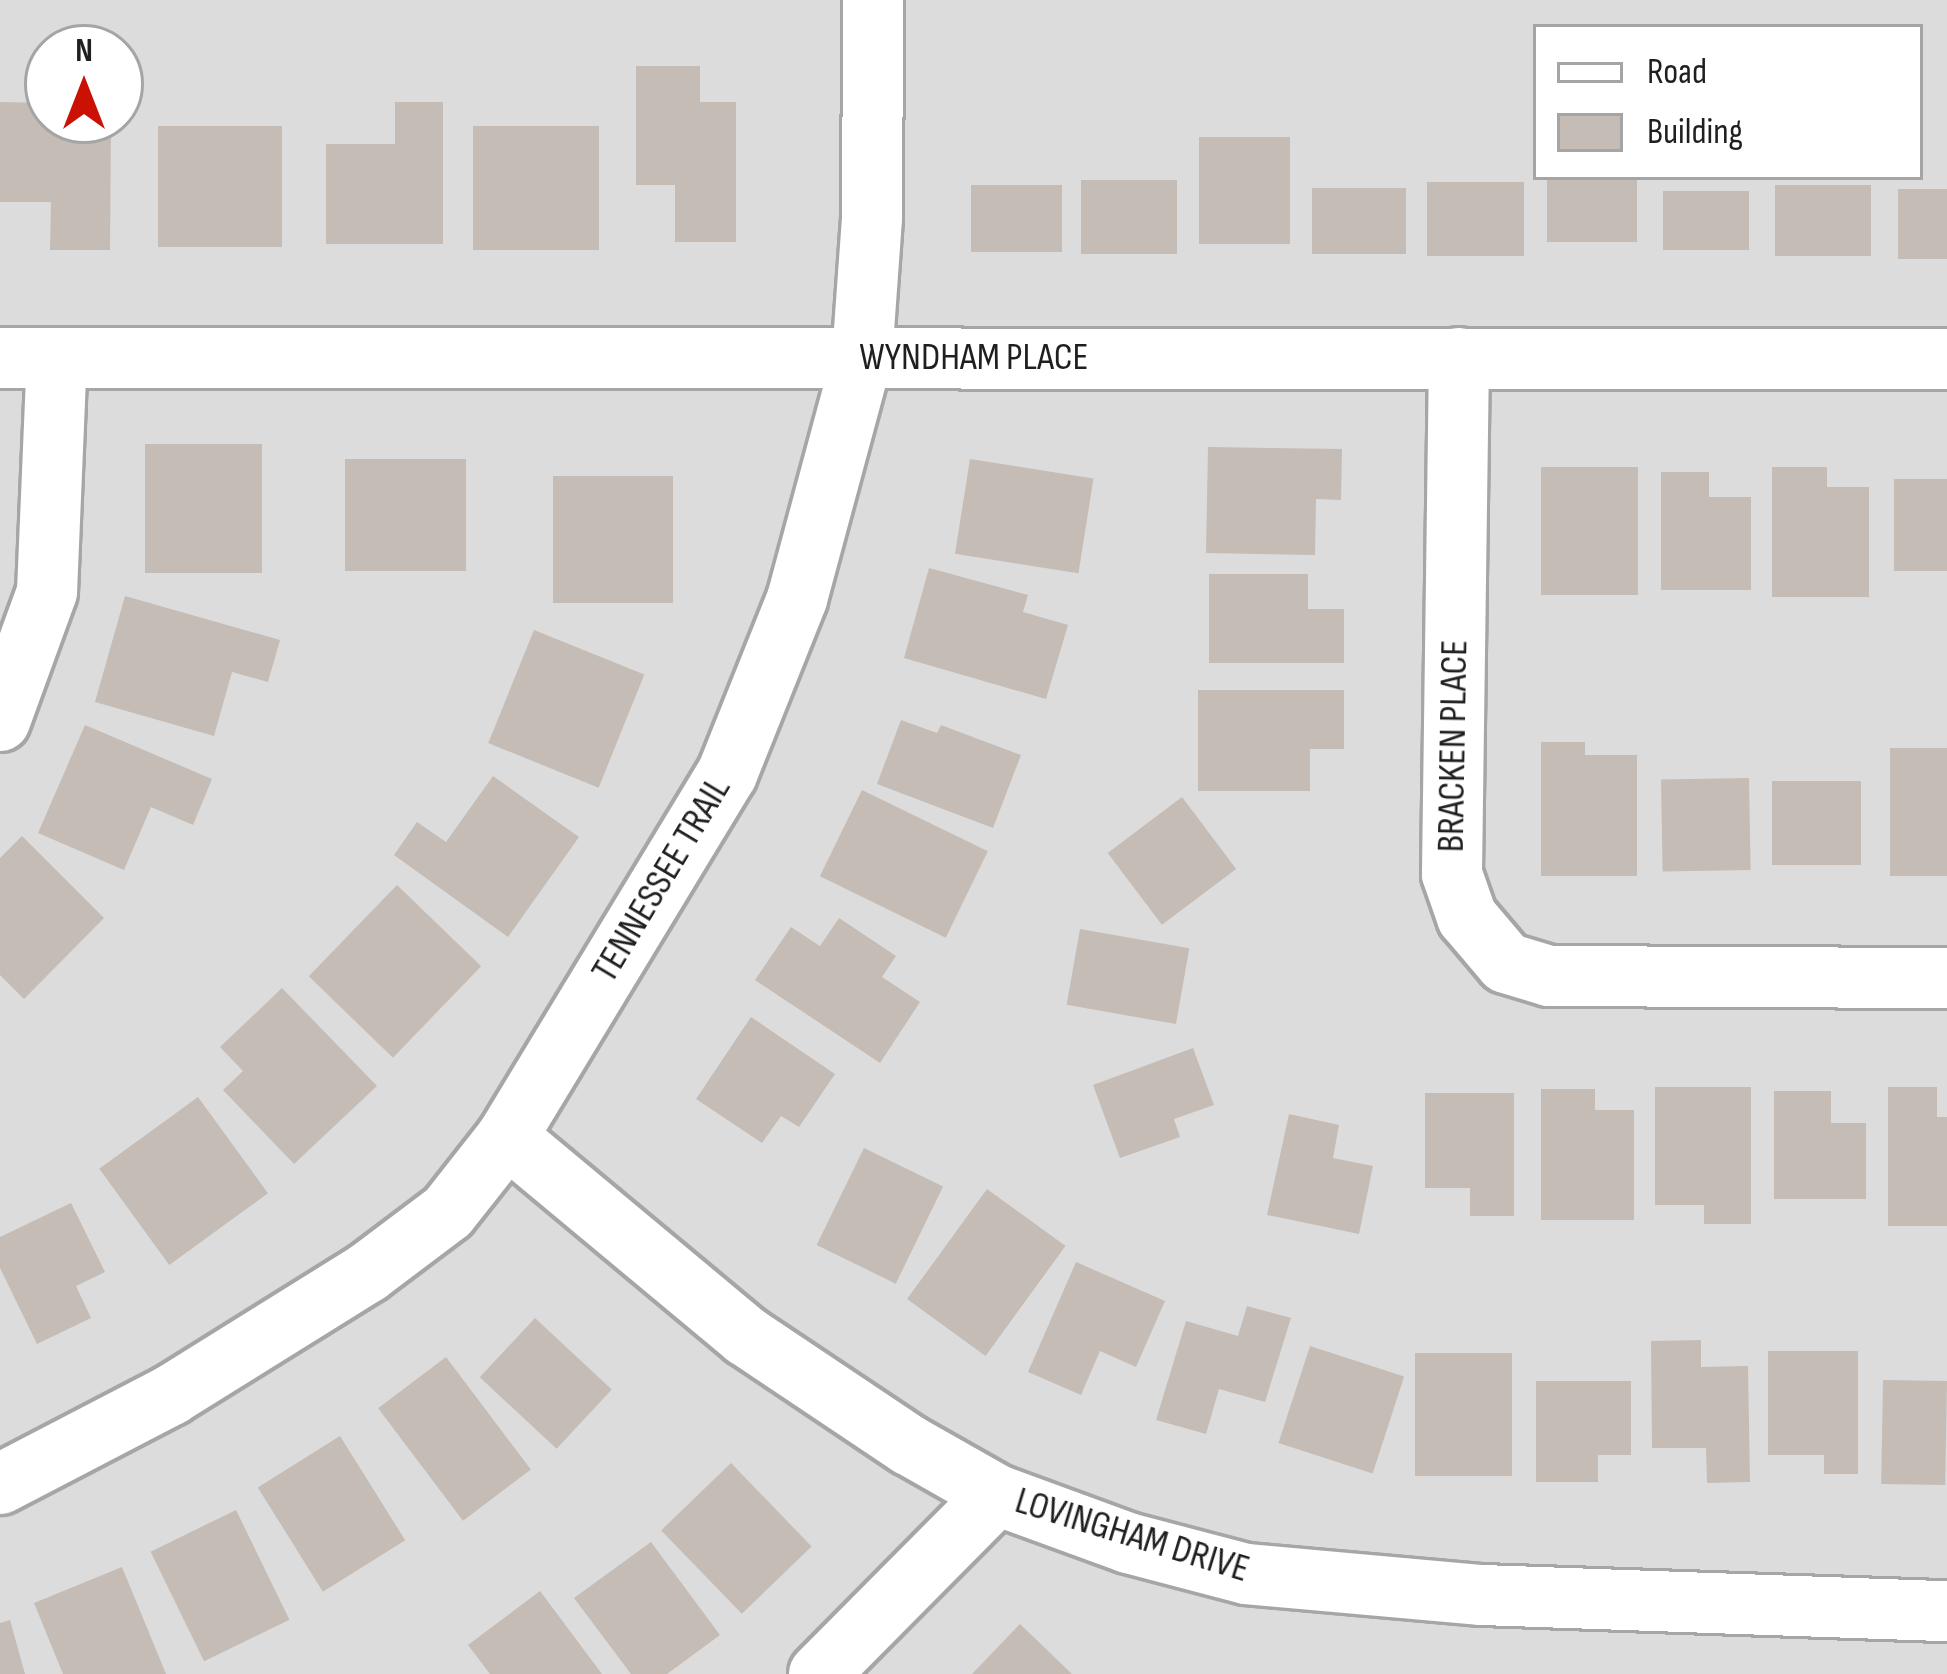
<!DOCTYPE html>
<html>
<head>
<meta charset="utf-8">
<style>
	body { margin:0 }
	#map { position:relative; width:1947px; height:1674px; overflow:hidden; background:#f0ede5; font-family:"Sofia Sans Condensed",sans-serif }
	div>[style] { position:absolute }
	.residential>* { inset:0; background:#dddcdc }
	.building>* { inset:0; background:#c4bcb5; transform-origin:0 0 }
	.roads { filter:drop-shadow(3px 0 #a6a6a6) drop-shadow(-3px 0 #a6a6a6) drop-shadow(0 3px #a6a6a6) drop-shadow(0 -3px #a6a6a6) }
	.minor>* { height:60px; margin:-30px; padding:0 30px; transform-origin:30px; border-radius:30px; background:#fff }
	span { translate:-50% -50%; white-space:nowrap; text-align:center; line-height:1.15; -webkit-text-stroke:10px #fff; paint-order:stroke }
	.street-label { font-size:39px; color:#1f1f1f }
	.legend { position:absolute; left:1533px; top:24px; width:390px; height:156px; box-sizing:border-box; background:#fff; border:3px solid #a5a5a5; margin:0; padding:15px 21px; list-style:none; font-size:36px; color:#1f1f1f }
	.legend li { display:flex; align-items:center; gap:24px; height:60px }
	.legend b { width:60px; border:3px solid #a5a5a5 }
	.north { position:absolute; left:24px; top:24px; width:120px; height:120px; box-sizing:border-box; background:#fff; border:3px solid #a5a5a5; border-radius:50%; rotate:0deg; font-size:33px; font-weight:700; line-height:48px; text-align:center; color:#1f1f1f }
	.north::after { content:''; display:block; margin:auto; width:42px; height:54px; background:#ca1104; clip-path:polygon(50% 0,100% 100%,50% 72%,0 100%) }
</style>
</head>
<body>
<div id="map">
	<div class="residential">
		<i style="clip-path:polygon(evenodd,0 0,1947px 0,1947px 1674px,0 1674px,0 0,1536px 27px,1920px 27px,1920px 177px,1536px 177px,1536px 27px,0 0,48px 48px,120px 48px,120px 120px,48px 120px,48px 48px)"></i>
	</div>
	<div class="building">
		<i style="clip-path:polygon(636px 66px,700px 66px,700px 102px,736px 102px,736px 242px,675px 242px,675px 185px,636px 185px)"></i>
		<i style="clip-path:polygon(0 102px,48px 103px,48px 120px,111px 120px,110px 250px,50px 250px,51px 202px,0 202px)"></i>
		<i style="clip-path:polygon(395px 102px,443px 102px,443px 244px,326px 244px,326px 144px,395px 144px)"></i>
		<i style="left:158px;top:126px;width:124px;height:121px"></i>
		<i style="left:473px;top:126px;width:126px;height:124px"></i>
		<i style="left:1199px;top:137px;width:91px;height:107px"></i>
		<i style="left:1547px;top:177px;width:90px;height:65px"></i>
		<i style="left:1081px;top:180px;width:96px;height:74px"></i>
		<i style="left:1427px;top:182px;width:97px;height:74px"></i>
		<i style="left:971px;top:185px;width:91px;height:67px"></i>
		<i style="left:1775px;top:185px;width:96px;height:71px"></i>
		<i style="left:1312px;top:188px;width:94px;height:66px"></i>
		<i style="left:1898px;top:189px;width:49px;height:70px"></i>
		<i style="left:1663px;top:191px;width:86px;height:59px"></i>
		<i style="left:145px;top:444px;width:117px;height:129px"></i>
		<i style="clip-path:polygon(1208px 447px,1342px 449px,1341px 500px,1316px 499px,1315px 555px,1206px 553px)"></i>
		<i style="left:345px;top:459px;width:121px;height:112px"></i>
		<i style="left:970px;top:459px;width:125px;height:96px;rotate:9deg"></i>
		<i style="left:1541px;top:467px;width:97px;height:128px"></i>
		<i style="clip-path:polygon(1772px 467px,1827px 467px,1827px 487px,1869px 487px,1869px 597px,1772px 597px)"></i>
		<i style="clip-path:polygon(1661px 472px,1709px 472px,1709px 497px,1751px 497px,1751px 590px,1661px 590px)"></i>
		<i style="left:553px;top:476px;width:120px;height:127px"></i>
		<i style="left:1894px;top:479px;width:53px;height:92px"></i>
		<i style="clip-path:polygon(929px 568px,1028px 595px,1023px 612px,1068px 625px,1046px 699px,904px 658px)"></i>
		<i style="clip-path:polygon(1209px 574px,1308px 574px,1308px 609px,1344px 609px,1344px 663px,1209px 663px)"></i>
		<i style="clip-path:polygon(125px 596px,280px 640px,268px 682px,232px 672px,214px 736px,95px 702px)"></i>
		<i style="left:534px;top:630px;width:119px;height:122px;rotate:22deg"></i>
		<i style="clip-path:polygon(1198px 690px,1344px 690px,1344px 749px,1310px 749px,1310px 791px,1198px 791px)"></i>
		<i style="clip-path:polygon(901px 720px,937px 733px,941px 725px,1021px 755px,993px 828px,877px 784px)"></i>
		<i style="clip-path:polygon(85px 725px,212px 779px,193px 825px,151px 807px,124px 870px,38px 833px)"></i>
		<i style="clip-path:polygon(1541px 742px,1585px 742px,1585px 755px,1637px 755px,1637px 876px,1541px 876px)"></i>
		<i style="left:1890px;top:748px;width:57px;height:128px"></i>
		<i style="clip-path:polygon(493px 776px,579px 837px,508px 937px,394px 855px,417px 822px,446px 842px)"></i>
		<i style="left:1749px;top:778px;width:92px;height:88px;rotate:89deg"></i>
		<i style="left:1772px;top:781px;width:89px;height:84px"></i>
		<i style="left:862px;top:790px;width:140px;height:96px;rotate:26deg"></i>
		<i style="left:1182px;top:797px;width:90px;height:93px;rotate:53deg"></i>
		<i style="clip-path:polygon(22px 836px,104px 918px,24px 999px,0 975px,0 858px)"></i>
		<i style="left:397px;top:885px;width:117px;height:127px;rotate:44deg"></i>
		<i style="clip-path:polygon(839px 918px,896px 956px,882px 977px,920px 1002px,880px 1063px,755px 980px,791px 927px,820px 946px)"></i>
		<i style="left:1080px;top:929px;width:111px;height:77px;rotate:10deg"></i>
		<i style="clip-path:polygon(282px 988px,377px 1086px,294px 1164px,223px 1090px,243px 1071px,220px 1047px)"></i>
		<i style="clip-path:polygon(751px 1017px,835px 1074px,799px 1127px,781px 1116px,762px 1143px,696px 1099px)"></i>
		<i style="clip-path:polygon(1193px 1048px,1214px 1105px,1174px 1119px,1180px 1137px,1120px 1158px,1093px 1085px)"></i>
		<i style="clip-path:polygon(1655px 1087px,1751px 1087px,1751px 1224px,1704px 1224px,1704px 1205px,1655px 1205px)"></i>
		<i style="clip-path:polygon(1888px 1087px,1937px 1087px,1937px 1117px,1947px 1117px,1947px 1226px,1888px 1226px)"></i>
		<i style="clip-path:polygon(1541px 1089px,1595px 1089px,1595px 1110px,1634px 1110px,1634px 1220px,1541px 1220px)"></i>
		<i style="clip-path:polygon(1774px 1091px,1831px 1091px,1831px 1123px,1866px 1123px,1866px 1199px,1774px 1199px)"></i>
		<i style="clip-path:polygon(1425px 1093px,1514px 1093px,1514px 1216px,1470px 1216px,1470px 1188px,1425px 1188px)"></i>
		<i style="left:198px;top:1097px;width:119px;height:122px;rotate:54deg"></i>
		<i style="clip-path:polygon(1289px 1114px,1339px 1125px,1333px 1158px,1373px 1166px,1359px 1234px,1267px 1215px)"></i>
		<i style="left:864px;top:1148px;width:88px;height:108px;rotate:26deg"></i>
		<i style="left:987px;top:1189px;width:97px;height:136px;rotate:36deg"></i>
		<i style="clip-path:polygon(71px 1203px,105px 1272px,76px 1286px,91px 1318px,37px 1344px,0 1268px,0 1237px)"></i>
		<i style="clip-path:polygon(1076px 1262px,1165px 1301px,1136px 1367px,1100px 1351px,1081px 1395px,1028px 1372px)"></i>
		<i style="clip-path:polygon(1247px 1306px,1291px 1318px,1265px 1402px,1219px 1389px,1206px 1434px,1156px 1420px,1186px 1321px,1238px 1336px)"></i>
		<i style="left:535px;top:1318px;width:105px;height:81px;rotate:43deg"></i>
		<i style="clip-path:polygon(1701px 1340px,1701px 1367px,1748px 1366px,1750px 1482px,1707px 1483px,1706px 1448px,1652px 1448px,1651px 1341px)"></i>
		<i style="left:1310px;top:1346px;width:99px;height:102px;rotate:18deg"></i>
		<i style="clip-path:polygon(1768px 1351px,1858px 1351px,1858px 1474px,1824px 1474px,1824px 1455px,1768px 1455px)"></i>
		<i style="left:1415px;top:1353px;width:97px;height:123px"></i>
		<i style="left:446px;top:1357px;width:141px;height:85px;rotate:53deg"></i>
		<i style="left:1883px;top:1380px;width:64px;height:104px;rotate:1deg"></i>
		<i style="clip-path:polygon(1536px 1381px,1631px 1381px,1631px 1455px,1598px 1455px,1598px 1482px,1536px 1482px)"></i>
		<i style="left:340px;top:1436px;width:123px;height:97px;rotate:58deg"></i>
		<i style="left:731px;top:1463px;width:116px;height:97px;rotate:46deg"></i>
		<i style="left:236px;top:1510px;width:122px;height:95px;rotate:64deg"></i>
		<i style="clip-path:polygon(651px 1542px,720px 1635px,667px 1674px,631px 1674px,574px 1598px)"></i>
		<i style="clip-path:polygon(122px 1567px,166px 1674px,63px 1674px,34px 1603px)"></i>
		<i style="clip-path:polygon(540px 1591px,602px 1674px,490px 1674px,468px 1645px)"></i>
		<i style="clip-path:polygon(10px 1620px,25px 1674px,0 1674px,0 1623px)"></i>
		<i style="clip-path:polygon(1020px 1624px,1072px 1674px,972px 1674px)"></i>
	</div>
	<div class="roads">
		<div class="minor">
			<i style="left:0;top:358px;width:1947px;rotate:0.03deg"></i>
			<i style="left:1459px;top:358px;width:516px;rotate:90.78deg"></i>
			<i style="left:1452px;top:874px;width:46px;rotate:70.8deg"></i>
			<i style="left:1467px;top:917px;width:60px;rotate:49.7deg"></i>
			<i style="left:1506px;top:963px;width:45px;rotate:16.8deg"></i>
			<i style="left:1549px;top:976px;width:398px;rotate:0.3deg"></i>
			<i style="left:0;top:721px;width:137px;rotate:-70deg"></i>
			<i style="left:47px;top:592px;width:234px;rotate:-87.6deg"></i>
			<i style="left:507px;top:1137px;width:311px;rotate:39.8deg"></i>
			<i style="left:746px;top:1336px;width:196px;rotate:33.8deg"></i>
			<i style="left:909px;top:1445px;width:101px;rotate:29.6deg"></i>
			<i style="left:997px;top:1495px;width:140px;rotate:20.1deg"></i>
			<i style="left:1128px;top:1543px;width:122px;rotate:14.7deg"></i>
			<i style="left:1246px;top:1574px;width:237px;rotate:5.1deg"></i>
			<i style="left:1482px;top:1595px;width:465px;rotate:2deg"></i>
			<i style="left:0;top:1484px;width:193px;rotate:-27.5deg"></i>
			<i style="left:171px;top:1395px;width:231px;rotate:-31.9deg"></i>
			<i style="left:367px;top:1273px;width:101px;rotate:-37deg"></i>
			<i style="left:448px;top:1212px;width:95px;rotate:-51.8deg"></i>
			<i style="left:507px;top:1137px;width:424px;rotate:-58.8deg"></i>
			<i style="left:727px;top:774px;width:188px;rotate:-68.2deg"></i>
			<i style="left:797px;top:599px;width:250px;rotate:-74.9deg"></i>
			<i style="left:862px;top:358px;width:141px;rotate:-85.9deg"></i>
			<i style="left:872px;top:217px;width:217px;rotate:-89.7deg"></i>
			<i style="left:819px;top:1674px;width:252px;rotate:-45.2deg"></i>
		</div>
	</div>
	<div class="street-label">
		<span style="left:974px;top:358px">WYNDHAM PLACE</span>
		<span style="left:1454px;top:746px;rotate:-89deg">BRACKEN PLACE</span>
		<span style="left:662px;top:880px;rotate:-59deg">TENNESSEE TRAIL</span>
		<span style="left:1132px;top:1536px;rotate:17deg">LOVINGHAM DRIVE</span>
	</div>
	<ul class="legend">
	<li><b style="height:15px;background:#fff"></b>Road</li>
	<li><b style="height:33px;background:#c4bcb5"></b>Building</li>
	</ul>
	<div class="north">N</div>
</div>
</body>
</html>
